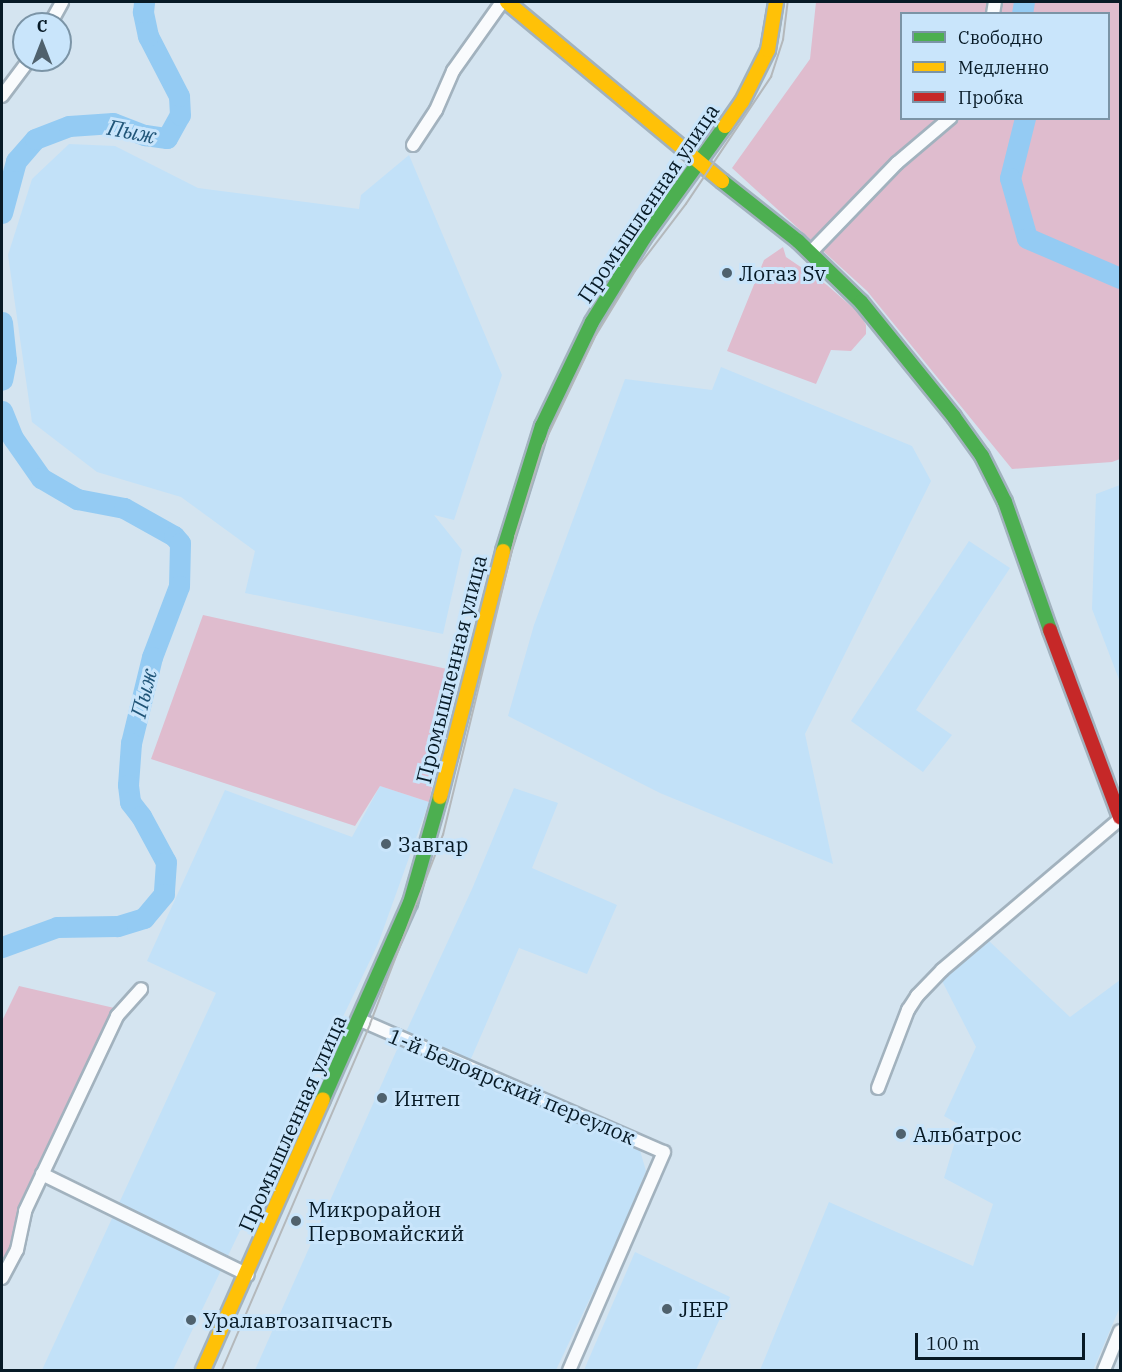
<!DOCTYPE html>
<html>
<head>
<meta charset="utf-8">
<style>
	body { margin:0 }
	#map { position:relative; width:1122px; height:1372px; overflow:hidden; background:#d4e4f0; font-family:"IBM Plex Serif",serif }
	div>[style] { position:absolute }
	.built>* { inset:0; background:#c2e1f8 }
	.green>* { inset:0; background:#dfbcce }
	.river>* { height:21px; margin:-10.5px; padding:0 10.5px; transform-origin:10.5px; border-radius:10.5px; background:#94cbf3 }
	.roads { filter:drop-shadow(2px 0 #a2b2be) drop-shadow(-2px 0 #a2b2be) drop-shadow(0 2px #a2b2be) drop-shadow(0 -2px #a2b2be) }
	.street>* { height:12px; margin:-6px; padding:0 6px; transform-origin:6px; border-radius:6px; background:#f9fbfd }
	.fast>* { height:14px; margin:-7px; padding:0 7px; transform-origin:7px; border-radius:7px; background:#4caf50 }
	.slow>* { height:14px; margin:-7px; padding:0 7px; transform-origin:7px; border-radius:7px; background:#ffc107 }
	.jam>* { height:14px; margin:-7px; padding:0 7px; transform-origin:7px; border-radius:7px; background:#c62828 }
	.tram>* { height:1.5px; margin:-0.75px; padding:0 0.75px; transform-origin:0.75px; border-radius:0.75px; background:#b4b8bb }
	.dots>* { width:16px; height:16px; translate:-50% -50%; box-sizing:border-box; border:3px solid #c9e5fb; border-radius:50% }
	span { translate:-50% -50%; white-space:nowrap; text-align:center; line-height:1.15; -webkit-text-stroke:6px #c9e5fb; paint-order:stroke }
	.street-label { font-size:21px; color:#071a26 }
	.poi-label { font-size:21px; color:#071a26 }
	.left { translate:0 -50%; text-align:left }
	.water-label { font-size:22px; color:#205578; font-style:italic }
	.frame { position:absolute; inset:0; border:3px solid #071a26; pointer-events:none }
	.legend { position:absolute; left:900px; top:12px; width:210px; height:108px; box-sizing:border-box; background:#c9e5fb; border:2px solid #7b94a6; margin:0; padding:8px 10px; list-style:none; font-size:18px; color:#071a26 }
	.legend li { display:flex; align-items:center; gap:12px; height:30px }
	.legend b { width:30px; border:2px solid #7b94a6 }
	.north { position:absolute; left:12px; top:12px; width:60px; height:60px; box-sizing:border-box; background:#c9e5fb; border:2px solid #7b94a6; border-radius:50%; rotate:0deg; font-size:16px; font-weight:700; line-height:24px; text-align:center; color:#071a26 }
	.north::after { content:''; display:block; margin:auto; width:21px; height:27px; background:#4f616d; clip-path:polygon(50% 0,100% 100%,50% 72%,0 100%) }
	.scale { position:absolute; left:915px; top:1333px; width:170px; height:27px; box-sizing:border-box; border:3px solid #071a26; border-top:0; padding-left:8px; font-size:18px; line-height:21px; white-space:nowrap; color:#071a26; -webkit-text-stroke:4px #c9e5fb; paint-order:stroke }
</style>
</head>
<body>
<div id="map">
	<div class="built">
		<i style="clip-path:polygon(69px 144px,115px 146px,198px 188px,359px 209px,361px 195px,409px 155px,502px 375px,454px 520px,434px 515px,462px 550px,443px 634px,245px 593px,255px 551px,181px 497px,97px 472px,32px 422px,8px 255px,32px 179px)"></i>
		<i style="clip-path:polygon(721px 367px,912px 446px,931px 481px,805px 734px,833px 864px,660px 793px,508px 716px,534px 625px,625px 379px,712px 390px)"></i>
		<i style="clip-path:polygon(1120px 485px,1120px 682px,1092px 609px,1096px 494px)"></i>
		<i style="clip-path:polygon(969px 541px,1010px 568px,916px 710px,952px 735px,923px 772px,851px 721px)"></i>
		<i style="clip-path:polygon(380px 786px,429px 802px,378px 944px,173px 1370px,42px 1370px,216px 993px,147px 961px,225px 790px,352px 837px)"></i>
		<i style="clip-path:polygon(514px 788px,558px 803px,532px 868px,617px 905px,587px 974px,519px 948px,470px 1061px,406px 1032px,472px 889px)"></i>
		<i style="clip-path:polygon(989px 941px,1070px 1017px,1120px 980px,1120px 1307px,1093px 1370px,760px 1370px,829px 1202px,973px 1266px,993px 1204px,944px 1178px,960px 1125px,944px 1116px,976px 1047px,941px 979px)"></i>
		<i style="clip-path:polygon(399px 1045px,639px 1147px,646px 1171px,614px 1248px,556px 1370px,255px 1370px)"></i>
		<i style="clip-path:polygon(635px 1252px,730px 1297px,696px 1370px,584px 1370px)"></i>
	</div>
	<div class="green">
		<i style="clip-path:polygon(evenodd,816px 2px,1120px 2px,1120px 459px,1112px 462px,1012px 469px,867px 291px,732px 168px,810px 59px,816px 2px,902px 14px,1108px 14px,1108px 118px,902px 118px,902px 14px)"></i>
		<i style="clip-path:polygon(783px 247px,786px 257px,827px 285px,860px 314px,866px 325px,866px 334px,851px 351px,831px 350px,816px 384px,727px 351px,764px 260px)"></i>
		<i style="clip-path:polygon(203px 615px,456px 671px,429px 802px,380px 786px,355px 826px,151px 759px)"></i>
		<i style="clip-path:polygon(19px 986px,123px 1010px,2px 1267px,2px 1021px)"></i>
	</div>
	<div class="river">
		<i style="left:1022px;top:14px;width:12px;rotate:-81deg"></i>
		<i style="left:1025px;top:118px;width:62px;rotate:104deg"></i>
		<i style="left:1010px;top:178px;width:62px;rotate:74.2deg"></i>
		<i style="left:1027px;top:238px;width:101px;rotate:23.3deg"></i>
		<i style="left:2px;top:213px;width:54px;rotate:-74.9deg"></i>
		<i style="left:16px;top:161px;width:29px;rotate:-49deg"></i>
		<i style="left:35px;top:139px;width:36px;rotate:-21deg"></i>
		<i style="left:69px;top:126px;width:44px;rotate:-3.9deg"></i>
		<i style="left:113px;top:123px;width:34px;rotate:21deg"></i>
		<i style="left:145px;top:135px;width:22px;rotate:8deg"></i>
		<i style="left:167px;top:138px;width:26px;rotate:-61deg"></i>
		<i style="left:180px;top:115px;width:19px;rotate:-93deg"></i>
		<i style="left:179px;top:96px;width:68px;rotate:-117.3deg"></i>
		<i style="left:148px;top:36px;width:25px;rotate:-102deg"></i>
		<i style="left:143px;top:12px;width:10px;rotate:-84deg"></i>
		<i style="left:2px;top:322px;width:38px;rotate:84deg"></i>
		<i style="left:6px;top:360px;width:20px;rotate:101deg"></i>
		<i style="left:2px;top:411px;width:29px;rotate:68deg"></i>
		<i style="left:13px;top:438px;width:49px;rotate:55deg"></i>
		<i style="left:41px;top:478px;width:42px;rotate:30.3deg"></i>
		<i style="left:77px;top:499px;width:48px;rotate:10.8deg"></i>
		<i style="left:124px;top:508px;width:57px;rotate:29.2deg"></i>
		<i style="left:174px;top:536px;width:9px;rotate:49deg"></i>
		<i style="left:180px;top:543px;width:43px;rotate:91.3deg"></i>
		<i style="left:179px;top:586px;width:76px;rotate:110.8deg"></i>
		<i style="left:152px;top:657px;width:89px;rotate:103.7deg"></i>
		<i style="left:131px;top:743px;width:42px;rotate:94.1deg"></i>
		<i style="left:128px;top:785px;width:17px;rotate:83deg"></i>
		<i style="left:130px;top:802px;width:18px;rotate:52deg"></i>
		<i style="left:141px;top:816px;width:52px;rotate:61.5deg"></i>
		<i style="left:166px;top:862px;width:32px;rotate:94deg"></i>
		<i style="left:164px;top:894px;width:31px;rotate:130deg"></i>
		<i style="left:144px;top:918px;width:28px;rotate:163deg"></i>
		<i style="left:117px;top:926px;width:60px;rotate:179deg"></i>
		<i style="left:57px;top:927px;width:59px;rotate:160deg"></i>
	</div>
	<div class="roads">
		<div class="street">
			<i style="left:993px;top:14px;width:12px;rotate:-81deg"></i>
			<i style="left:50px;top:24px;width:25px;rotate:-61deg"></i>
			<i style="left:2px;top:96px;width:45px;rotate:-53.1deg"></i>
			<i style="left:413px;top:145px;width:42px;rotate:-56.7deg"></i>
			<i style="left:436px;top:110px;width:43px;rotate:-66.4deg"></i>
			<i style="left:453px;top:71px;width:85px;rotate:-54.6deg"></i>
			<i style="left:810px;top:253px;width:125px;rotate:-46deg"></i>
			<i style="left:897px;top:163px;width:70px;rotate:-40.3deg"></i>
			<i style="left:360px;top:1020px;width:331px;rotate:23.5deg"></i>
			<i style="left:664px;top:1152px;width:238px;rotate:113.5deg"></i>
			<i style="left:878px;top:1088px;width:84px;rotate:-69deg"></i>
			<i style="left:908px;top:1010px;width:17px;rotate:-57deg"></i>
			<i style="left:917px;top:996px;width:36px;rotate:-46deg"></i>
			<i style="left:942px;top:970px;width:233px;rotate:-40.3deg"></i>
			<i style="left:42px;top:1174px;width:229px;rotate:26.1deg"></i>
			<i style="left:2px;top:1278px;width:32px;rotate:-62deg"></i>
			<i style="left:17px;top:1250px;width:40px;rotate:-78deg"></i>
			<i style="left:25px;top:1211px;width:216px;rotate:-64.7deg"></i>
			<i style="left:117px;top:1016px;width:36px;rotate:-48deg"></i>
			<i style="left:1104px;top:1370px;width:42px;rotate:-67.7deg"></i>
		</div>
		<div class="fast">
			<i style="left:722px;top:181px;width:97px;rotate:38.3deg"></i>
			<i style="left:798px;top:241px;width:88px;rotate:44.1deg"></i>
			<i style="left:861px;top:302px;width:148px;rotate:51deg"></i>
			<i style="left:954px;top:417px;width:48px;rotate:54.3deg"></i>
			<i style="left:982px;top:456px;width:51px;rotate:63.4deg"></i>
			<i style="left:1005px;top:502px;width:136px;rotate:70.6deg"></i>
			<i style="left:503px;top:551px;width:131px;rotate:-72.7deg"></i>
			<i style="left:542px;top:426px;width:115px;rotate:-64.3deg"></i>
			<i style="left:592px;top:322px;width:99px;rotate:-58.2deg"></i>
			<i style="left:644px;top:238px;width:138px;rotate:-54.1deg"></i>
			<i style="left:323px;top:1099px;width:214px;rotate:-66.1deg"></i>
			<i style="left:410px;top:903px;width:110px;rotate:-74.2deg"></i>
		</div>
		<div class="slow">
			<i style="left:507px;top:2px;width:280px;rotate:39.8deg"></i>
			<i style="left:725px;top:126px;width:29px;rotate:-55deg"></i>
			<i style="left:742px;top:102px;width:58px;rotate:-63.4deg"></i>
			<i style="left:768px;top:50px;width:49px;rotate:-80.5deg"></i>
			<i style="left:440px;top:797px;width:254px;rotate:-75.6deg"></i>
			<i style="left:203px;top:1370px;width:296px;rotate:-66.1deg"></i>
		</div>
		<div class="jam">
			<i style="left:1050px;top:630px;width:200px;rotate:69.5deg"></i>
		</div>
	</div>
	<div class="tram">
		<i style="left:222px;top:1370px;width:376px;rotate:-66.8deg"></i>
		<i style="left:370px;top:1024px;width:203px;rotate:-68.9deg"></i>
		<i style="left:443px;top:835px;width:307px;rotate:-76.4deg"></i>
		<i style="left:515px;top:537px;width:95px;rotate:-72.9deg"></i>
		<i style="left:543px;top:446px;width:123px;rotate:-64.5deg"></i>
		<i style="left:596px;top:335px;width:75px;rotate:-58.6deg"></i>
		<i style="left:635px;top:271px;width:84px;rotate:-52.7deg"></i>
		<i style="left:686px;top:204px;width:153px;rotate:-56.2deg"></i>
		<i style="left:771px;top:77px;width:39px;rotate:-72deg"></i>
		<i style="left:783px;top:40px;width:38px;rotate:-83deg"></i>
	</div>
	<div class="dots">
		<i style="left:727px;top:273px;background:#4f616d"></i>
		<i style="left:386px;top:844px;background:#4f616d"></i>
		<i style="left:382px;top:1098px;background:#4f616d"></i>
		<i style="left:901px;top:1134px;background:#4f616d"></i>
		<i style="left:296px;top:1221px;background:#4f616d"></i>
		<i style="left:667px;top:1309px;background:#4f616d"></i>
		<i style="left:191px;top:1320px;background:#4f616d"></i>
	</div>
	<div class="street-label">
		<span style="left:648px;top:203px;rotate:-56deg">Промышленная улица</span>
		<span style="left:451px;top:669px;rotate:-76deg">Промышленная улица</span>
		<span style="left:512px;top:1086px;rotate:23deg">1-й Белоярский переулок</span>
		<span style="left:292px;top:1123px;rotate:-66deg">Промышленная улица</span>
	</div>
	<div class="poi-label">
		<span class="left" style="left:739px;top:273px">Логаз Sv</span>
		<span class="left" style="left:398px;top:844px">Завгар</span>
		<span class="left" style="left:394px;top:1098px">Интеп</span>
		<span class="left" style="left:913px;top:1134px">Альбатрос</span>
		<span class="left" style="left:308px;top:1221px">Микрорайон<br>Первомайский</span>
		<span class="left" style="left:679px;top:1309px">JEEP</span>
		<span class="left" style="left:203px;top:1320px">Уралавтозапчасть</span>
	</div>
	<div class="water-label">
		<span style="left:132px;top:131px;rotate:11deg">Пыж</span>
		<span style="left:143px;top:693px;rotate:-76deg">Пыж</span>
	</div>
	<div class="frame"></div>
	<ul class="legend">
	<li><b style="height:8px;background:#4caf50"></b>Свободно</li>
	<li><b style="height:8px;background:#ffc107"></b>Медленно</li>
	<li><b style="height:8px;background:#c62828"></b>Пробка</li>
	</ul>
	<div class="north">С</div>
	<div class="scale">100 m</div>
</div>
</body>
</html>
